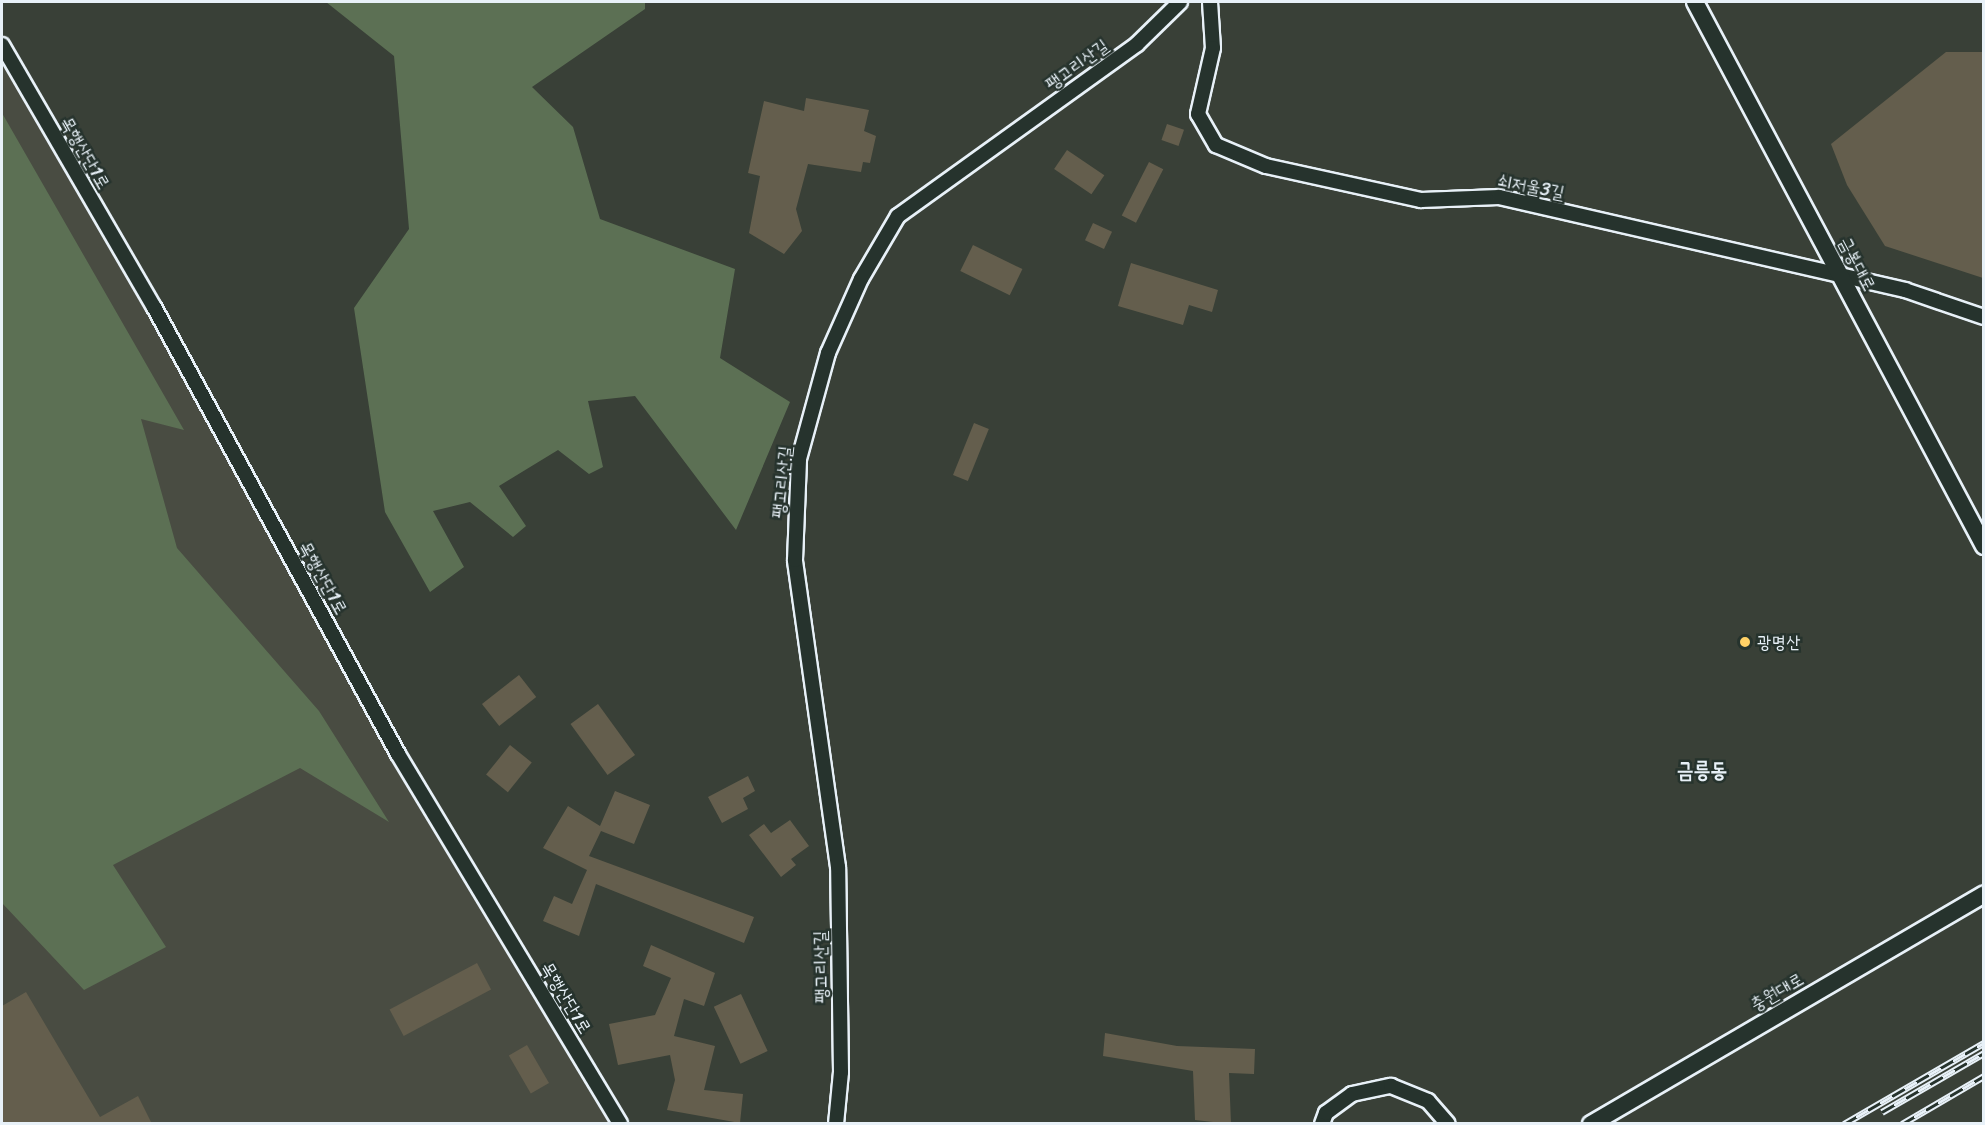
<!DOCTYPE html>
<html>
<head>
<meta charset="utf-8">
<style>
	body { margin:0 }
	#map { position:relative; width:1985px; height:1125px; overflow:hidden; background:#394037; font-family:Sriracha,"Poor Story",sans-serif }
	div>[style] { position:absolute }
	.built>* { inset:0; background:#494c42 }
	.green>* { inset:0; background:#5c7054 }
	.building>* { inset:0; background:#645e4d; transform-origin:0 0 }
	.roads { filter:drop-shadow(2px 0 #e8f1f8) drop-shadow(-2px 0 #e8f1f8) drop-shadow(0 2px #e8f1f8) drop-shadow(0 -2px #e8f1f8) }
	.minor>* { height:14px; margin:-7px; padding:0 7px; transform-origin:7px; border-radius:7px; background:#26332d }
	.tertiary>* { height:16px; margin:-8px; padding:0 8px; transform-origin:8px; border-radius:8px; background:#26332d }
	.rail>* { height:7px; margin-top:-3.5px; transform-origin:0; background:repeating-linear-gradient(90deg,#26332d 0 14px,#e8f1f8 0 28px); box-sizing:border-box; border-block:2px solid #e8f1f8 }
	.dots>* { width:16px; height:16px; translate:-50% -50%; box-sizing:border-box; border:3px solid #26332d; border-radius:50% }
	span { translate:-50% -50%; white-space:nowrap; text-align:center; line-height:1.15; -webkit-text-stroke:5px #26332d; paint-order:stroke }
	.street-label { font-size:18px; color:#e8f1f8 }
	.poi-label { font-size:18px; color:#e8f1f8 }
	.left { translate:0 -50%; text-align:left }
	.quarter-label { font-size:21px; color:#e8f1f8; font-weight:700 }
	.frame { position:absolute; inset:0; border:3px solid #e8f1f8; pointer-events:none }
</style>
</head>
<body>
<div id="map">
	<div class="built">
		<i style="clip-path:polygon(2px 55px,415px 783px,627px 1123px,2px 1123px)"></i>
	</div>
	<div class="green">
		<i style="clip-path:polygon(326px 2px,645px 2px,645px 9px,532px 87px,573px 127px,600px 219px,735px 269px,720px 358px,790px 402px,736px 530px,635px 396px,588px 401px,603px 467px,589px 474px,558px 450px,499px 486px,526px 526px,513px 537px,470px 502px,433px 511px,464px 567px,430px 592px,385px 512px,354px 308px,409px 229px,394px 56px)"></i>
		<i style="clip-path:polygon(2px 113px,184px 430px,141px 419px,177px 548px,319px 711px,389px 822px,300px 768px,113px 865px,166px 947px,84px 990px,2px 903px)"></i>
	</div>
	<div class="building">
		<i style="clip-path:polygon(1946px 52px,1983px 52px,1983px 278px,1885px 246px,1847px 185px,1831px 144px)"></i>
		<i style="clip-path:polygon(806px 98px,869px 110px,864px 131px,876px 136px,870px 163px,863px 162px,861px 172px,808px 164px,796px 209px,802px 231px,784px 254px,749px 233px,760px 176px,748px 173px,764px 101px,804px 111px)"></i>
		<i style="left:1167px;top:124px;width:18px;height:17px;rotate:19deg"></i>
		<i style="left:1067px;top:150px;width:45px;height:23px;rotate:34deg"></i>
		<i style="left:1149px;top:162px;width:16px;height:60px;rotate:27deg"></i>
		<i style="left:1093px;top:223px;width:21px;height:19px;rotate:25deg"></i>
		<i style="left:973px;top:245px;width:55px;height:29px;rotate:26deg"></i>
		<i style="clip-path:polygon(1131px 263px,1218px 290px,1212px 312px,1189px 305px,1183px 325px,1118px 306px)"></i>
		<i style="left:974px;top:423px;width:16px;height:56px;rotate:22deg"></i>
		<i style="left:519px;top:675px;width:28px;height:47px;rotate:52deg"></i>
		<i style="left:598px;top:704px;width:63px;height:34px;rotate:54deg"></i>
		<i style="left:510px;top:745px;width:28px;height:38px;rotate:39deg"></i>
		<i style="clip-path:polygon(748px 776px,755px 791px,743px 798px,748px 809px,722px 823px,708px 797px)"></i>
		<i style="clip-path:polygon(615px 791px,650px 805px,634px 844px,601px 831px,589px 856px,754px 917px,744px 943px,596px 884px,579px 936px,543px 921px,554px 896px,572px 904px,587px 870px,543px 848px,568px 806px,600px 826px)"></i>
		<i style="clip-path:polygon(790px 820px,809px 846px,791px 859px,796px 865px,781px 877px,749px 835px,764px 824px,771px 833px)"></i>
		<i style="clip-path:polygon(651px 945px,715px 973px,704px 1006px,684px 999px,674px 1036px,715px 1046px,704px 1090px,743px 1094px,740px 1123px,667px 1110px,675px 1080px,670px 1055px,618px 1065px,609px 1024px,655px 1015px,671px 978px,643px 966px)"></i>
		<i style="left:477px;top:963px;width:30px;height:99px;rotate:62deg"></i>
		<i style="clip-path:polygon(26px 992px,100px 1117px,138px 1096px,152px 1124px,2px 1124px,2px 1006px)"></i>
		<i style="left:741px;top:994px;width:63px;height:30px;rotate:65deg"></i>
		<i style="clip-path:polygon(1105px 1033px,1177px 1046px,1255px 1049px,1254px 1074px,1229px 1073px,1231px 1124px,1195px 1120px,1193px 1071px,1103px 1056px)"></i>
		<i style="left:527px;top:1045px;width:44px;height:21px;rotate:60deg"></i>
	</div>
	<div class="roads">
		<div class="minor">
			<i style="left:1210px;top:2px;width:46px;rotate:86.3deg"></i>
			<i style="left:1213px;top:48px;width:68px;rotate:102.8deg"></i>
			<i style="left:1198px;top:114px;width:36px;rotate:60deg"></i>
			<i style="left:1216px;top:145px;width:54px;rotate:22.8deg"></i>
			<i style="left:1266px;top:166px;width:159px;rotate:12.4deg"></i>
			<i style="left:1421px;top:200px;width:78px;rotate:-2.2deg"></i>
			<i style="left:1499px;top:197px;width:417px;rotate:12.9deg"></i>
			<i style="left:1905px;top:290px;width:83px;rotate:18.9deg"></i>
			<i style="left:2px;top:45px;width:303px;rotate:59.9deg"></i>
			<i style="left:154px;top:307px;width:509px;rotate:61.37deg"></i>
			<i style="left:398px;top:754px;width:431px;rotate:59deg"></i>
			<i style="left:836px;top:1124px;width:52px;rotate:-84.5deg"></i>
			<i style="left:841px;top:1072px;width:205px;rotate:-90.8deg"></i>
			<i style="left:838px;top:867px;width:310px;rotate:-98deg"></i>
			<i style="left:795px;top:560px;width:101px;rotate:-87.7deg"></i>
			<i style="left:799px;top:459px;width:110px;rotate:-74.7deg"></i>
			<i style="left:828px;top:353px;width:81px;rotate:-66deg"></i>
			<i style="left:861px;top:279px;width:73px;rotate:-59.6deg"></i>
			<i style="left:898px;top:216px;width:294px;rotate:-35.7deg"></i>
			<i style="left:1137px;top:44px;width:60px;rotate:-44.3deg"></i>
			<i style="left:1322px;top:1124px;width:12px;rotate:-70deg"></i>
			<i style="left:1326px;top:1113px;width:32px;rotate:-36deg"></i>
			<i style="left:1352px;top:1094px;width:40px;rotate:-12deg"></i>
			<i style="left:1391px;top:1086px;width:40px;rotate:22deg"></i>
			<i style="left:1428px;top:1101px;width:30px;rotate:49deg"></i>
		</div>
		<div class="tertiary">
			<i style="left:1695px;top:2px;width:616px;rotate:62.02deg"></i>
			<i style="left:1591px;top:1124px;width:455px;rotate:-30.3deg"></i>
		</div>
	</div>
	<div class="rail">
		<i style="left:1882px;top:1112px;width:118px;rotate:-30deg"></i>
		<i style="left:1844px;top:1124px;width:162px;rotate:-30.1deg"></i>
		<i style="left:1902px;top:1124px;width:95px;rotate:-30.3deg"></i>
	</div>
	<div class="dots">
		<i style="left:1745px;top:642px;background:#ffd166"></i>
	</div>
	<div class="street-label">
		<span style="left:1077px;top:65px;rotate:-36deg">팽고리산길</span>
		<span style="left:85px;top:153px;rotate:60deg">목행산단1로</span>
		<span style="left:1531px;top:187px;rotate:11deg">쇠저울3길</span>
		<span style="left:1857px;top:264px;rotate:62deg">금봉대로</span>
		<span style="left:782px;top:482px;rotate:-84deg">팽고리산길</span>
		<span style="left:323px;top:578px;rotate:61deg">목행산단1로</span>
		<span style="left:821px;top:967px;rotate:-91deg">팽고리산길</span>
		<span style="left:1777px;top:992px;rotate:-30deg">충원대로</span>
		<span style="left:566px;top:998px;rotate:59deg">목행산단1로</span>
	</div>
	<div class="poi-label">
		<span class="left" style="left:1757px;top:642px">광명산</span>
	</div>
	<div class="quarter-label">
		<span style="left:1702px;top:770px">금릉동</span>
	</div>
	<div class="frame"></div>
</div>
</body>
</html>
